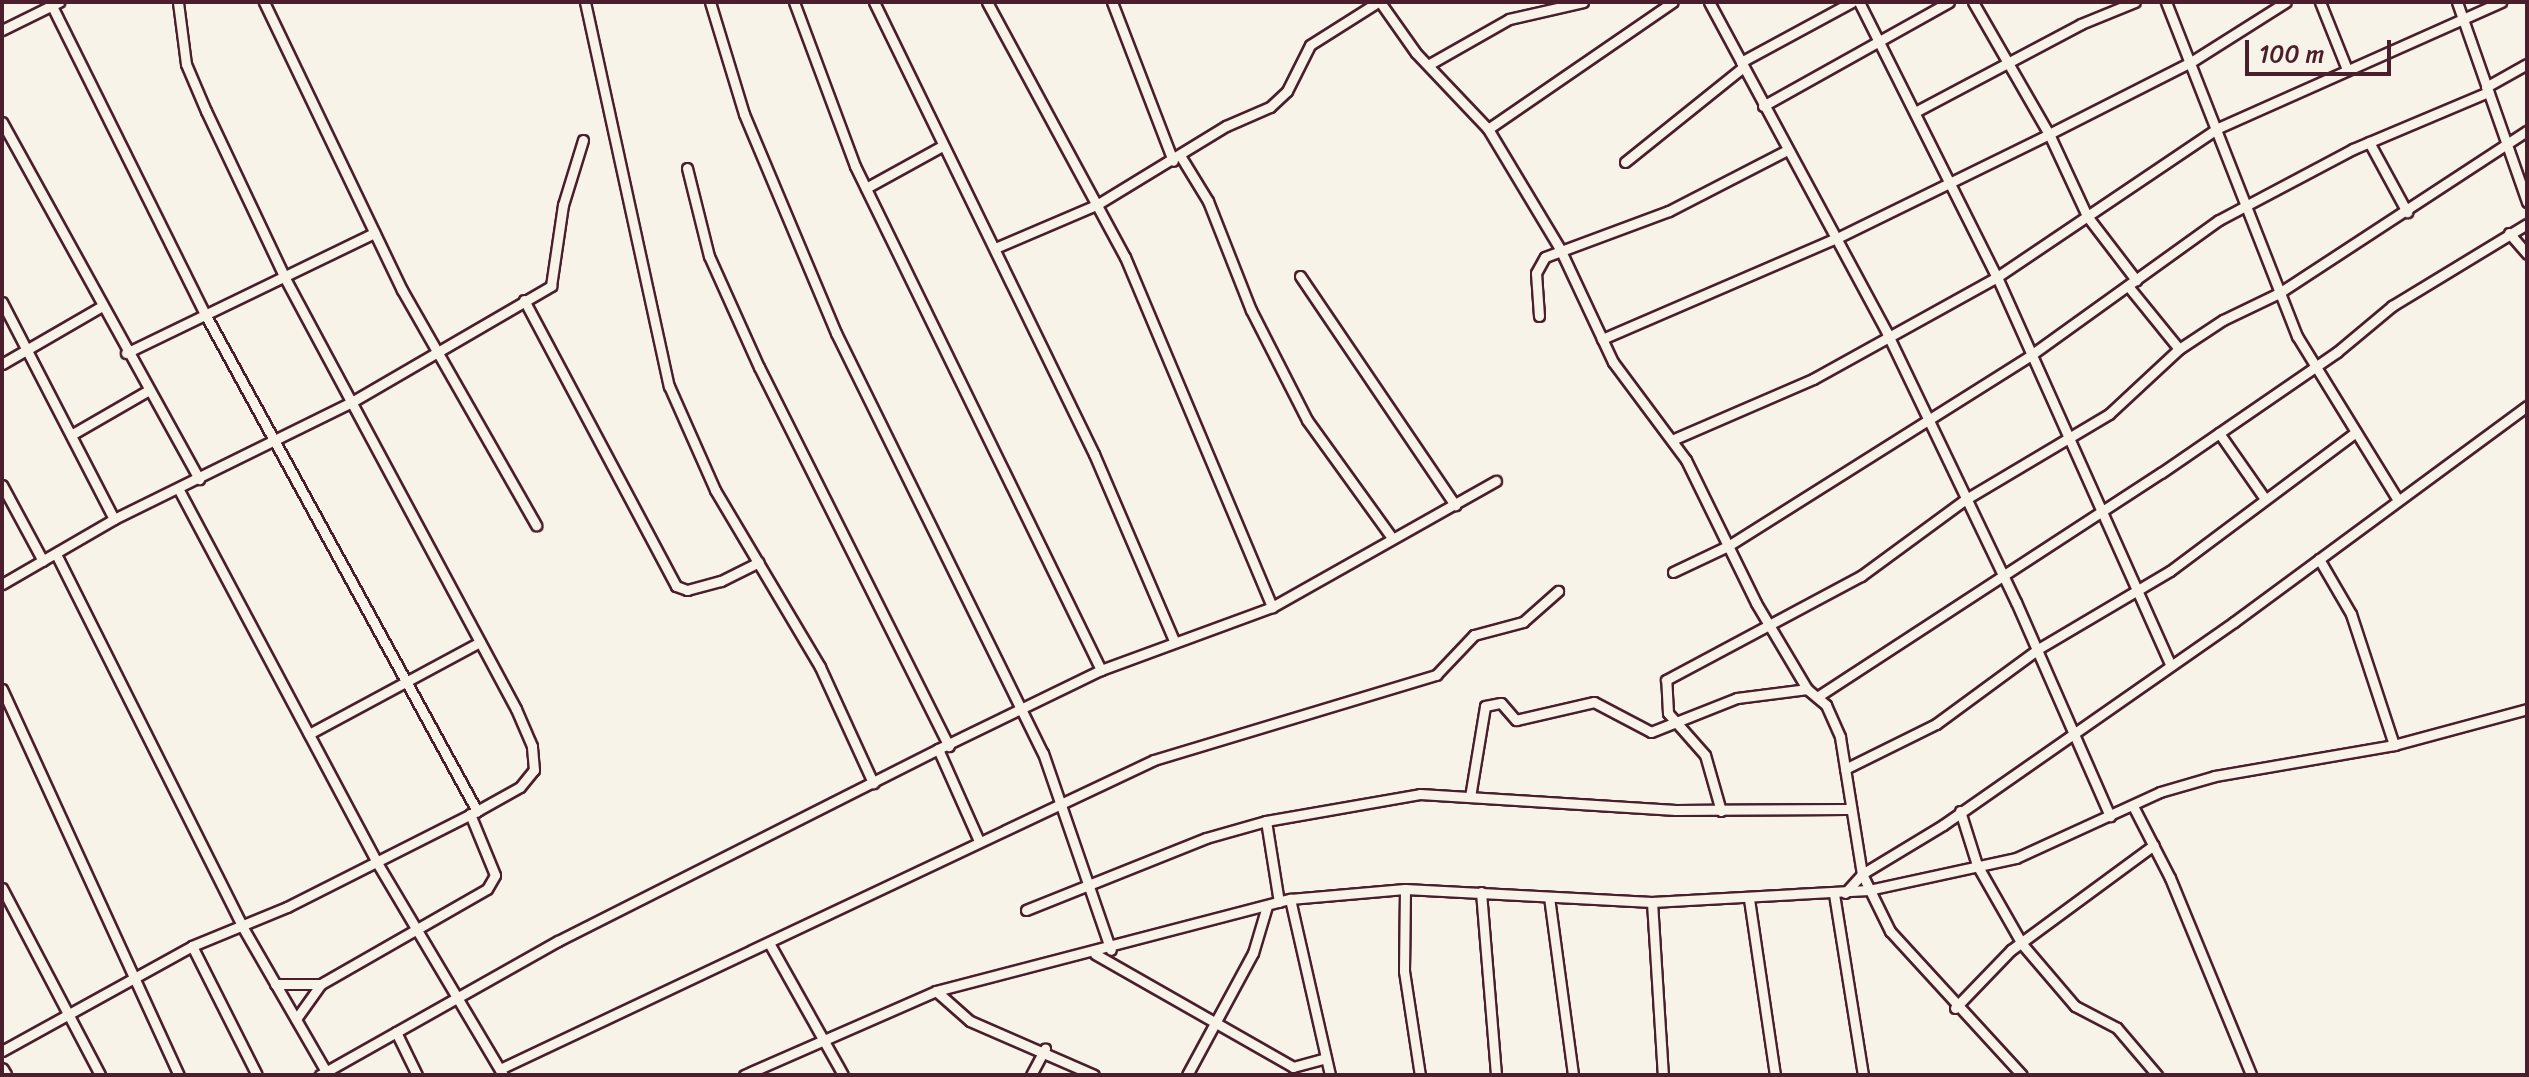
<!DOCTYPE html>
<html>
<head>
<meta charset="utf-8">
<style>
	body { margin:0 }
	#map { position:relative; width:2529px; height:1077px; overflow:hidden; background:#f7f3e8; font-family:Sriracha,sans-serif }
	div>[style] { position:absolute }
	.roads { filter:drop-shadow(2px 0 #4a1f2b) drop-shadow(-2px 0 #4a1f2b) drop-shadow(0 2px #4a1f2b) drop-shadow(0 -2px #4a1f2b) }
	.street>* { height:9px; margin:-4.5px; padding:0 4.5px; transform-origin:4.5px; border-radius:4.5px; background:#f7f3e8 }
	.secondary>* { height:12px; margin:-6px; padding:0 6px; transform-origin:6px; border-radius:6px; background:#f7f3e8 }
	span { translate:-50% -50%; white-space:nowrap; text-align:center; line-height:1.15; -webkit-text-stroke:8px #f7f3e8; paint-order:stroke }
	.frame { position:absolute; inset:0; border:4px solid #4a1f2b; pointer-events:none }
	.scale { position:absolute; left:2245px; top:40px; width:146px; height:36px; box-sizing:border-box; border:4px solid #4a1f2b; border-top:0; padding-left:10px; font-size:24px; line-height:28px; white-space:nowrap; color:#4a1f2b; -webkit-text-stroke:6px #f7f3e8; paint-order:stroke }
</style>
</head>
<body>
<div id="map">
	<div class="roads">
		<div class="street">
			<i style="left:50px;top:2px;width:348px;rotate:63.6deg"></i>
			<i style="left:205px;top:314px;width:567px;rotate:61.31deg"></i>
			<i style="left:264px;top:2px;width:319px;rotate:64.4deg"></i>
			<i style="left:402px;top:290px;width:271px;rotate:60.3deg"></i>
			<i style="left:585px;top:2px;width:393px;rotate:77.7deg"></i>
			<i style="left:669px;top:386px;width:114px;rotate:66.1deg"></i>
			<i style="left:715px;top:490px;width:206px;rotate:59.3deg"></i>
			<i style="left:820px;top:667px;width:128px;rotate:65.4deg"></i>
			<i style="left:710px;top:2px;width:117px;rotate:73.1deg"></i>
			<i style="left:744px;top:114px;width:238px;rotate:67.2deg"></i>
			<i style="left:836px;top:333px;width:468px;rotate:63.8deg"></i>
			<i style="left:1043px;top:753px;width:208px;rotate:71deg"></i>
			<i style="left:794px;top:2px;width:175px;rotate:69.6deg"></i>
			<i style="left:855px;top:166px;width:561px;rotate:63.98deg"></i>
			<i style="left:874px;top:2px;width:503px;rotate:64.05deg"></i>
			<i style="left:1094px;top:454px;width:203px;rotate:66.8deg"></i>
			<i style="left:987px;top:2px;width:290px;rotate:61.6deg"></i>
			<i style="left:1125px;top:257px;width:380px;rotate:67.2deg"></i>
			<i style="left:1112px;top:2px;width:170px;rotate:69deg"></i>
			<i style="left:1380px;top:2px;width:62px;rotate:54.8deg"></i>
			<i style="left:1416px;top:53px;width:105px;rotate:46.5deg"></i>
			<i style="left:1488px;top:129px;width:140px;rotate:59deg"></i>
			<i style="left:1560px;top:249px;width:125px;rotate:64.9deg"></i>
			<i style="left:1613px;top:362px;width:122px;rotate:53.3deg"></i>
			<i style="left:1686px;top:460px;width:159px;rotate:63.9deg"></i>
			<i style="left:1756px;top:603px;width:100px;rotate:59.3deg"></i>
			<i style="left:1807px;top:689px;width:25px;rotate:40deg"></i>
			<i style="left:1826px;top:705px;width:35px;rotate:66deg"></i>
			<i style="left:1840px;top:737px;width:139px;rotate:80.9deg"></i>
			<i style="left:1862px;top:874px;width:64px;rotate:63.8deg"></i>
			<i style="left:1890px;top:931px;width:195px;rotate:47.5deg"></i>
			<i style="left:1709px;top:2px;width:376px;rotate:61.7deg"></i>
			<i style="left:1887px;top:333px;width:298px;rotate:64.4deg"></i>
			<i style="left:2016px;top:602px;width:234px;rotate:66.3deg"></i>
			<i style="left:1859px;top:2px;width:308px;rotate:63.4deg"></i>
			<i style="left:1997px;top:277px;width:424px;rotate:65.9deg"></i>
			<i style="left:1973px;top:2px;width:152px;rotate:60.1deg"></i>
			<i style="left:2049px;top:134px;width:90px;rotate:65.1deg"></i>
			<i style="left:2087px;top:216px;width:81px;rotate:52.6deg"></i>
			<i style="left:2166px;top:2px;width:359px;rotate:68.6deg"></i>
			<i style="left:2297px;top:336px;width:193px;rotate:58.4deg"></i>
			<i style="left:2320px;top:2px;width:70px;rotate:68.2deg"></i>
			<i style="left:2457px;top:2px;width:212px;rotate:70.7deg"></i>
			<i style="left:2px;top:30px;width:64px;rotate:-26.2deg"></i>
			<i style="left:1741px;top:62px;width:126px;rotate:-28.4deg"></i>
			<i style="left:1428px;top:65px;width:93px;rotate:-29.6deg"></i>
			<i style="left:1509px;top:19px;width:76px;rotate:-12.9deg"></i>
			<i style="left:2486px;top:87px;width:47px;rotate:-29.3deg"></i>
			<i style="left:1763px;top:106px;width:213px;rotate:-29.2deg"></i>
			<i style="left:1915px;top:112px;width:188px;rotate:-27.9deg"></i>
			<i style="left:2081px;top:24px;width:58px;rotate:-22.2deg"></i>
			<i style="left:2px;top:122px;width:408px;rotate:61.1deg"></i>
			<i style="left:1488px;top:129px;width:224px;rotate:-34.5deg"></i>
			<i style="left:2369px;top:142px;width:80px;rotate:61.5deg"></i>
			<i style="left:1181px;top:157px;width:52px;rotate:58.5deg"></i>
			<i style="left:1208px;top:201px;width:117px;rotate:68.5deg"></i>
			<i style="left:1251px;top:310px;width:123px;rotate:63deg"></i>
			<i style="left:1307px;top:420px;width:145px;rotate:54.2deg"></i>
			<i style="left:1625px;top:162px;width:151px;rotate:-38.8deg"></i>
			<i style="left:687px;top:168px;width:91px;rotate:76deg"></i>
			<i style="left:709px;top:256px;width:122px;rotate:65.8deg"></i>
			<i style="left:759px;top:367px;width:424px;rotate:63.4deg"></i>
			<i style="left:866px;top:188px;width:87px;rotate:-28.9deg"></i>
			<i style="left:2509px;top:233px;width:28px;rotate:49deg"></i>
			<i style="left:995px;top:248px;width:112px;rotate:-23.1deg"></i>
			<i style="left:1098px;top:204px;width:150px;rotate:-31.4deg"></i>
			<i style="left:1226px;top:126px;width:48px;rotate:-23.4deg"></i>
			<i style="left:1270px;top:107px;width:23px;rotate:-43deg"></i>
			<i style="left:1287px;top:91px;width:51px;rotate:-63.4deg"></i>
			<i style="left:1310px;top:45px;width:80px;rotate:-32.3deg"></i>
			<i style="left:1300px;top:276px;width:277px;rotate:55.9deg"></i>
			<i style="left:2128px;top:286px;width:81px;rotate:51deg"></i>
			<i style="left:524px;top:300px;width:324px;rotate:62deg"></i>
			<i style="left:676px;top:586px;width:12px;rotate:20deg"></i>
			<i style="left:687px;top:590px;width:35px;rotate:-15deg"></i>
			<i style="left:721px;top:581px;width:42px;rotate:-26.6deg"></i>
			<i style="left:2px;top:302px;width:244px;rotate:62.7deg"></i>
			<i style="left:1539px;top:316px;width:43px;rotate:-94deg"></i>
			<i style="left:1536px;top:273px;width:18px;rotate:-61deg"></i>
			<i style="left:1545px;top:257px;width:132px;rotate:-20.4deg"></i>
			<i style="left:1669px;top:211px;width:133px;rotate:-27.3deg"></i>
			<i style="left:1602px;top:339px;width:256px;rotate:-23.3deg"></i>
			<i style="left:1837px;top:238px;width:236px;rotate:-26.1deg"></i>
			<i style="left:2049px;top:134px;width:159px;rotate:-26.9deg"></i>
			<i style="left:2191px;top:62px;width:112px;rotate:-32.3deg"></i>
			<i style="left:126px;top:353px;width:276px;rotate:-25.8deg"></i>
			<i style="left:2px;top:364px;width:116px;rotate:-30.1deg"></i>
			<i style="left:2219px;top:433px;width:80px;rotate:55.1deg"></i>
			<i style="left:71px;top:435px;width:90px;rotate:-30deg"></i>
			<i style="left:1672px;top:440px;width:154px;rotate:-23.4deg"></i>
			<i style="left:1813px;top:379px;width:210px;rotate:-29deg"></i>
			<i style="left:1997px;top:277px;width:267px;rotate:-34deg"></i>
			<i style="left:2218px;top:128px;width:310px;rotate:-24deg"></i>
			<i style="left:2px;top:485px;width:86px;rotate:61.7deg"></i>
			<i style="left:179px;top:490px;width:420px;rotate:62deg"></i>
			<i style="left:376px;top:861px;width:249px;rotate:59.3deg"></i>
			<i style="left:56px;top:554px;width:416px;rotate:63.4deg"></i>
			<i style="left:242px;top:926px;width:172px;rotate:60deg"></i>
			<i style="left:2319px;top:559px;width:64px;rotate:59.8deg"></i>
			<i style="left:2351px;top:614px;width:138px;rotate:71.8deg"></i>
			<i style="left:1673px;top:572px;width:61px;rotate:-25.3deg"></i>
			<i style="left:1728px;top:546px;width:358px;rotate:-32.2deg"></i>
			<i style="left:2031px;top:355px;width:231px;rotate:-35.7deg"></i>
			<i style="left:2219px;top:220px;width:152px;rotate:-27.9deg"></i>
			<i style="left:2353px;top:149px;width:147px;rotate:-22.9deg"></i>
			<i style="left:2px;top:584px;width:129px;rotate:-30.1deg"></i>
			<i style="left:114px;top:519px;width:263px;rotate:-26.2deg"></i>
			<i style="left:350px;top:403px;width:233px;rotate:-30.2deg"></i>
			<i style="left:551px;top:286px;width:82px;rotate:-81.6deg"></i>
			<i style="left:563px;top:205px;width:68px;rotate:-72.9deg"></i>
			<i style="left:2px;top:689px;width:425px;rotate:65.4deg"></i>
			<i style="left:1817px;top:697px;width:411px;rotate:-33.1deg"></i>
			<i style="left:2161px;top:473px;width:214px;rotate:-34.5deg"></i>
			<i style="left:2337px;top:352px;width:72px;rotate:-39.9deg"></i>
			<i style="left:2392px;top:306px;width:158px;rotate:-31.3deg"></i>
			<i style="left:309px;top:734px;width:194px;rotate:-28.3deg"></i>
			<i style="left:938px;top:749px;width:98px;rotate:66deg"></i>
			<i style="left:1845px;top:769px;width:102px;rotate:-26.3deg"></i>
			<i style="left:1936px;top:724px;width:127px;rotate:-36.3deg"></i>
			<i style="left:2038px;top:649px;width:153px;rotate:-30.6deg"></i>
			<i style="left:2170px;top:571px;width:232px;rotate:-36.8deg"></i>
			<i style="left:1470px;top:797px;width:92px;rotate:-80.6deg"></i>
			<i style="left:1485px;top:706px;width:16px;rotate:-11deg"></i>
			<i style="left:1501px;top:703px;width:23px;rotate:49deg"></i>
			<i style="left:1516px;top:720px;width:80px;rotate:-13deg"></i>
			<i style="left:1594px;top:702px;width:64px;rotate:27.8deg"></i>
			<i style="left:1651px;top:732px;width:92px;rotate:-21.6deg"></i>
			<i style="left:1737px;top:698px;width:71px;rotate:-7.3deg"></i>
			<i style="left:2133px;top:806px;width:81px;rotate:62.8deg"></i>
			<i style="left:2170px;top:878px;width:213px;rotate:67.6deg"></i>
			<i style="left:1721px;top:811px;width:58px;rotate:-105.9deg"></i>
			<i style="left:1705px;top:755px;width:56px;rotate:-131.4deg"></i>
			<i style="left:1668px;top:713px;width:33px;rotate:-93deg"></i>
			<i style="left:1666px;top:680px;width:221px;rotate:-28.1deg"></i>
			<i style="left:1861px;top:576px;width:130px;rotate:-36.3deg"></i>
			<i style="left:1966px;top:499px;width:166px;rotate:-30.7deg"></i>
			<i style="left:2109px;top:414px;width:96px;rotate:-42.9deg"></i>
			<i style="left:2179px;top:349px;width:53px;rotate:-33.4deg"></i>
			<i style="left:2223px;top:320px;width:62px;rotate:-25.7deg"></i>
			<i style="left:2279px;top:293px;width:296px;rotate:-33.2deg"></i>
			<i style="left:1960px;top:811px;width:57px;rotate:72.5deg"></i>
			<i style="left:1977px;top:865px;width:91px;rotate:60.3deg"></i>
			<i style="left:2022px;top:944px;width:82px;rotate:49.5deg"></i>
			<i style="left:2075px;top:1006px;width:47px;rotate:27.6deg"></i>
			<i style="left:2117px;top:1028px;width:62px;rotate:49.6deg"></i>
			<i style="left:1266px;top:821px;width:82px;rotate:80.9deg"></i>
			<i style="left:2px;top:888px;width:211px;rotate:62.3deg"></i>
			<i style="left:1405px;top:889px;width:82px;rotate:90.7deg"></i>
			<i style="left:1404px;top:971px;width:105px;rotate:81.3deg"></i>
			<i style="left:1481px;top:892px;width:184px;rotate:85.3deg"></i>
			<i style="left:1845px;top:893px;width:25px;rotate:-48deg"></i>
			<i style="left:1862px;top:874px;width:95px;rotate:-31.2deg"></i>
			<i style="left:1943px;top:825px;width:355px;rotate:-34.9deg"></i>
			<i style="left:2234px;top:622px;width:364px;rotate:-36.4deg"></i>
			<i style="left:1834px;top:894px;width:183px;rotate:80.9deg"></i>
			<i style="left:1549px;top:897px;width:180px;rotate:82.3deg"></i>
			<i style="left:1290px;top:899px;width:180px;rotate:77.2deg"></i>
			<i style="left:1749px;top:899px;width:178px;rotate:81.6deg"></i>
			<i style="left:1652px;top:902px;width:173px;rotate:86.4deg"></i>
			<i style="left:1026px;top:910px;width:194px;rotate:-21.8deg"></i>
			<i style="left:1206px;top:838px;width:62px;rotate:-15.8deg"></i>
			<i style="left:1266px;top:821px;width:156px;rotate:-9.9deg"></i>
			<i style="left:1420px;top:794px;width:256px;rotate:3.6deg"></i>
			<i style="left:1676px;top:810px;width:171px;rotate:-0.3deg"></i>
			<i style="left:769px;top:943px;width:151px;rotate:60.7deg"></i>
			<i style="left:192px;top:946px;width:144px;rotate:63.3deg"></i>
			<i style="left:1095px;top:954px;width:228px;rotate:29.7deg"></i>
			<i style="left:1293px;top:1067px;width:34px;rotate:-15deg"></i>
			<i style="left:275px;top:984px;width:46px"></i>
			<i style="left:936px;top:991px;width:45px;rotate:41.4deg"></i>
			<i style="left:970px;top:1021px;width:135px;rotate:23.5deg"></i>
			<i style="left:1955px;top:1008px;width:81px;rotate:-46deg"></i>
			<i style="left:2011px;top:950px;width:177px;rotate:-36.3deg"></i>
			<i style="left:296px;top:1019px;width:43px;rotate:-54.5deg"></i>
			<i style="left:321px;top:984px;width:191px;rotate:-29.8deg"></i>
			<i style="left:487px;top:889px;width:16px;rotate:-60deg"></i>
			<i style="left:495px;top:875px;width:66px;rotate:-112.3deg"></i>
			<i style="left:396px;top:1032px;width:48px;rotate:64deg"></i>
			<i style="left:2px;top:1051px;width:217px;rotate:-28.9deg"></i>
			<i style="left:192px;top:946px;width:103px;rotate:-22.3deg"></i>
			<i style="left:287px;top:907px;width:213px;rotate:-26.8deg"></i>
			<i style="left:477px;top:811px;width:49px;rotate:-29.2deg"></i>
			<i style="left:520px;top:787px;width:22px;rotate:-51deg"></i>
			<i style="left:534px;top:770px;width:24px;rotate:-95deg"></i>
			<i style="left:532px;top:746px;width:40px;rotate:-113.4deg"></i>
			<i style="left:516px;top:709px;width:489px;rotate:-118.2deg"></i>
			<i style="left:285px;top:278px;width:185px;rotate:-115.3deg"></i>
			<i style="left:206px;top:111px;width:51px;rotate:-113.1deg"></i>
			<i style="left:186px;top:64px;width:63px;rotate:-97.4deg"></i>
			<i style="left:500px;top:1069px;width:723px;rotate:-25.29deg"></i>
			<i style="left:1154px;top:760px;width:295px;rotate:-16.8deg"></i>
			<i style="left:1436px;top:675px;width:55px;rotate:-46.5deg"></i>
			<i style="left:1474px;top:635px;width:51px;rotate:-14.9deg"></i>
			<i style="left:1523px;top:622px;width:47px;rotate:-41.5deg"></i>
			<i style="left:320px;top:1075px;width:273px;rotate:-29.4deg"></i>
			<i style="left:558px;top:941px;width:426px;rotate:-26.8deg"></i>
			<i style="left:938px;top:749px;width:181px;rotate:-25.9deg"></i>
			<i style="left:1101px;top:670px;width:182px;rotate:-20.2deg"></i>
			<i style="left:1272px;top:607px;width:257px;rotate:-29.4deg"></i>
			<i style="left:744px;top:1075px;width:210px;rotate:-23.6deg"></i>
			<i style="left:936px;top:991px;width:366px;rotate:-14.6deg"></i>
			<i style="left:1290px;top:899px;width:115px;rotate:-5deg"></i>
			<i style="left:1405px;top:889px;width:247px;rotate:3deg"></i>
			<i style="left:1652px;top:902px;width:217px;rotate:-3.2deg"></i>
			<i style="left:1869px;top:890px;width:150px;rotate:-12.3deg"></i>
			<i style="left:2016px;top:858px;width:158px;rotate:-24.6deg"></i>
			<i style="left:2160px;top:792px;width:57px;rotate:-16.2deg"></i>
			<i style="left:2215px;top:776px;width:182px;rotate:-9.8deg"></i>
			<i style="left:2394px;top:745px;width:138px;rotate:-15.1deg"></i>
			<i style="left:1031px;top:1075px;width:30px;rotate:-62deg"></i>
			<i style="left:1187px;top:1075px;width:139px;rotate:-61.6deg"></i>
			<i style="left:1253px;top:953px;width:49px;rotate:-73.4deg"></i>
		</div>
		<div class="secondary">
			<i style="left:2px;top:1070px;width:6px;rotate:59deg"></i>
		</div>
	</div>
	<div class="frame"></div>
	<div class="scale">100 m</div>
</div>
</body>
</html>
